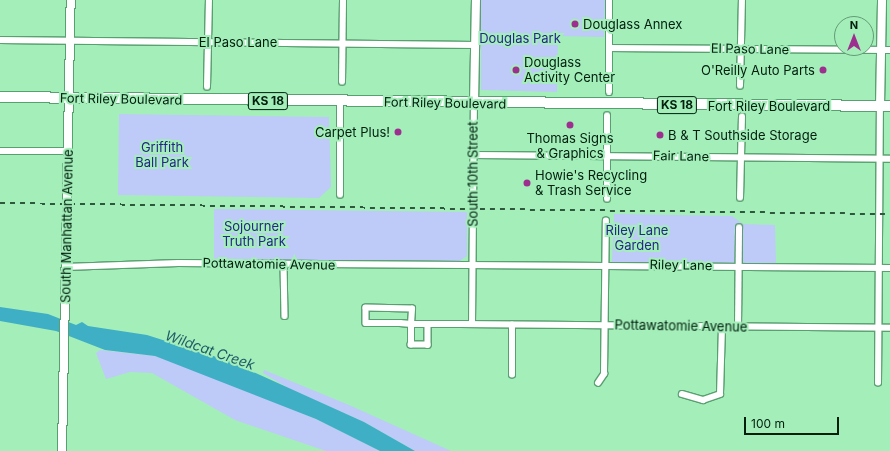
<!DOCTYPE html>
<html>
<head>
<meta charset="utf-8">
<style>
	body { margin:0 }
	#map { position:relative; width:890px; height:451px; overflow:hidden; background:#a4eeba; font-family:Inter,sans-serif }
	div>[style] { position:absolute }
	.green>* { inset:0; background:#becaf8 }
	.water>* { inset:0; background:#3fafc5 }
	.roads { filter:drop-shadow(1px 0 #59a070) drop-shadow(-1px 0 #59a070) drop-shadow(0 1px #59a070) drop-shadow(0 -1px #59a070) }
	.street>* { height:5.5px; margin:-2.75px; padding:0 2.75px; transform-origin:2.75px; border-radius:2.75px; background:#fff }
	.secondary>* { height:8px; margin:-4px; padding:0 4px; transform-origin:4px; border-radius:4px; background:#fff }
	.highway>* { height:10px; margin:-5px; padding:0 5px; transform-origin:5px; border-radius:5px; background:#fff }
	.rail>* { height:2px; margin-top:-1px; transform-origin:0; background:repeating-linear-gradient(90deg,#2e583c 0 5px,transparent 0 10px) }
	.dots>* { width:11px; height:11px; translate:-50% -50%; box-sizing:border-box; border:2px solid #a4eeba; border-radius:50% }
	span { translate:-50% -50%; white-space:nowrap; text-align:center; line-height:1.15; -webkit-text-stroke:4px #a4eeba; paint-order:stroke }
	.shield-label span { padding:1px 3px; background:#a4eeba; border:1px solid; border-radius:3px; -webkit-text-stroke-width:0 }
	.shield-label { font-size:12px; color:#011f0d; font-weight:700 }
	.poi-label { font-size:13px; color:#011f0d }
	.left { translate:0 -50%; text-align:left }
	.right { translate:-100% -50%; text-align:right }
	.park-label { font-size:13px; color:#242689 }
	.street-label { font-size:13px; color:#011f0d }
	.water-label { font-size:14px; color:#1f5b67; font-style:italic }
	.north { position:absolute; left:834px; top:16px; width:40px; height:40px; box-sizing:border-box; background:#a4eeba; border:1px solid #639b75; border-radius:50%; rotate:0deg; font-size:11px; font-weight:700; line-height:16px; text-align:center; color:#011f0d }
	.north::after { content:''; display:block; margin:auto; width:14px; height:18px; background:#9d308f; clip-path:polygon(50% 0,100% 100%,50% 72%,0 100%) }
	.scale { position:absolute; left:744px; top:417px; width:95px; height:18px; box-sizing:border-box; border:2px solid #011f0d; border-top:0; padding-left:5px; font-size:12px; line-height:14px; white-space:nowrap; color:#011f0d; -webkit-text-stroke:3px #a4eeba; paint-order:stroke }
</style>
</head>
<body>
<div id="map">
	<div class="green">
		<i style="clip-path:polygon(481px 0,605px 0,604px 37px,558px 36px,557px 92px,481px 90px)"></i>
		<i style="clip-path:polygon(119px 114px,329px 117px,331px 187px,319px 198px,118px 195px)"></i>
		<i style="clip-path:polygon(214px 209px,467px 212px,467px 256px,458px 262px,214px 259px)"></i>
		<i style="clip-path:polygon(614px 214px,732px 216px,743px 224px,775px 225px,776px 264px,612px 262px)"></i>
		<i style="clip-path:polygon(100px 350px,155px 356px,192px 368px,316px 419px,380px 451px,326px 451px,235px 420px,152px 373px,130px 372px,106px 379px,96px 353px)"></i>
		<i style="clip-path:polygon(264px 370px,349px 405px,451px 451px,415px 451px,364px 422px,288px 388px,263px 373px)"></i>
	</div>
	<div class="water">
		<i style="clip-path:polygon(0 307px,48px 314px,76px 325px,82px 322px,88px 326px,147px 335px,229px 361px,364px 422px,415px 451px,380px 451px,316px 419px,155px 356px,105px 350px,56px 331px,0 321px)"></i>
	</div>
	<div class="roads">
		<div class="street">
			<i style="left:0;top:40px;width:475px;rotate:0.6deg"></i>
			<i style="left:609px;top:48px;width:281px;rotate:0.4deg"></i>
			<i style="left:342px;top:82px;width:82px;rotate:-89.3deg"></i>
			<i style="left:740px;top:86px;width:86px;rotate:-88.7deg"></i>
			<i style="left:207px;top:87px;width:87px;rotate:-88.7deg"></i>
			<i style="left:609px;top:92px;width:92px;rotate:-90deg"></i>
			<i style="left:0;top:151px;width:68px"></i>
			<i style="left:473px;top:155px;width:417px;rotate:0.5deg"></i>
			<i style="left:340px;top:195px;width:93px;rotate:-90deg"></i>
			<i style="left:740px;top:198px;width:81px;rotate:-88.6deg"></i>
			<i style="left:607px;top:199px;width:83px;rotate:-90deg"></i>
			<i style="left:284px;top:264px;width:52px;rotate:88.9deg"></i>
			<i style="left:65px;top:267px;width:113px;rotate:-2deg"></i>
			<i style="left:178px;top:263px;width:712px;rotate:0.4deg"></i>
			<i style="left:428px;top:324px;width:21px;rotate:90deg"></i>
			<i style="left:428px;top:345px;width:17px;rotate:180deg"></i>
			<i style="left:411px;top:345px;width:21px;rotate:-90deg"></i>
			<i style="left:411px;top:324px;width:15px;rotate:-86deg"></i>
			<i style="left:412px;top:309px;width:46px;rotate:-178.8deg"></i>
			<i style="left:366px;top:308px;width:15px;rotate:90deg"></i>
			<i style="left:366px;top:323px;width:34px"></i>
			<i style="left:400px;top:323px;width:11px;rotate:5deg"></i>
			<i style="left:411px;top:324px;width:53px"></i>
			<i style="left:464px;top:324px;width:426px;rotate:0.5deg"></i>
			<i style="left:472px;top:324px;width:221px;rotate:-89.5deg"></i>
			<i style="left:738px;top:327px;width:99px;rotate:-89.4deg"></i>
			<i style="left:512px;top:375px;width:50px;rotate:-90deg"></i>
			<i style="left:598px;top:383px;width:11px;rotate:-56deg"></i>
			<i style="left:604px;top:374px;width:153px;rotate:-89.3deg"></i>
			<i style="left:878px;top:383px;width:277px;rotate:-89.6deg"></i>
			<i style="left:682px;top:394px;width:22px;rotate:16deg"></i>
			<i style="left:703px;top:400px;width:18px;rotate:-19deg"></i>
			<i style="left:720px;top:394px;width:67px;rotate:-88.3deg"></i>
		</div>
		<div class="secondary">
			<i style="left:474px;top:103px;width:103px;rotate:-88.9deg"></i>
			<i style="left:880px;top:106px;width:106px;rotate:-88.9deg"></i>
			<i style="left:62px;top:451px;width:451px;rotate:-88.9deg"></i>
		</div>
		<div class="highway">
			<i style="left:0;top:97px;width:890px;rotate:0.58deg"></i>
		</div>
	</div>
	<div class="rail">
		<i style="left:0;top:203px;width:890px;rotate:0.71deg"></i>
	</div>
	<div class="dots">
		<i style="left:575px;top:24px;background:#9d308f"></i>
		<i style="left:516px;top:70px;background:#9d308f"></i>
		<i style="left:823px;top:70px;background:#9d308f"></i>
		<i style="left:570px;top:125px;background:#9d308f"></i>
		<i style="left:398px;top:132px;background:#9d308f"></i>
		<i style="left:660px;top:135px;background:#9d308f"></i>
		<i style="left:527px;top:183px;background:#9d308f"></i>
	</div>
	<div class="shield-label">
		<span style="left:268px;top:101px">KS 18</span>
		<span style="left:677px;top:105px">KS 18</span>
	</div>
	<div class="poi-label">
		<span class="left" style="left:583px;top:24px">Douglass Annex</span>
		<span class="left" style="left:524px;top:70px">Douglass<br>Activity Center</span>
		<span class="right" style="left:815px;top:70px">O'Reilly Auto Parts</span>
		<span class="right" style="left:390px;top:132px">Carpet Plus!</span>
		<span class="left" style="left:668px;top:135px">B &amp; T Southside Storage</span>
		<span style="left:570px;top:146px">Thomas Signs<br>&amp; Graphics</span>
		<span class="left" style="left:535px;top:183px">Howie's Recycling<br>&amp; Trash Service</span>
	</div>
	<div class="park-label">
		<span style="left:520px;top:38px">Douglas Park</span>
		<span style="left:162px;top:155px">Griffith<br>Ball Park</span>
		<span style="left:254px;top:234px">Sojourner<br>Truth Park</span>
		<span style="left:637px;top:238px">Riley Lane<br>Garden</span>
	</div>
	<div class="street-label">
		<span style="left:238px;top:42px">El Paso Lane</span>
		<span style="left:750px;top:49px;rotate:1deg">El Paso Lane</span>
		<span style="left:121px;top:99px;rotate:1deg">Fort Riley Boulevard</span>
		<span style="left:445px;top:103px;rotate:1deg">Fort Riley Boulevard</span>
		<span style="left:769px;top:106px">Fort Riley Boulevard</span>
		<span style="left:681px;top:156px;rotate:1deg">Fair Lane</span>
		<span style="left:473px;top:174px;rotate:-90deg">South 10th Street</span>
		<span style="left:67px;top:226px;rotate:-89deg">South Manhattan Avenue</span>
		<span style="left:269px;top:264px;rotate:1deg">Pottawatomie Avenue</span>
		<span style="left:681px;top:265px;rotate:1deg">Riley Lane</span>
		<span style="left:681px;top:326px;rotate:1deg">Pottawatomie Avenue</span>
	</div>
	<div class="water-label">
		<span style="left:210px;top:350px;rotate:19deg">Wildcat Creek</span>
	</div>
	<div class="north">N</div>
	<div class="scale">100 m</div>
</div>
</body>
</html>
